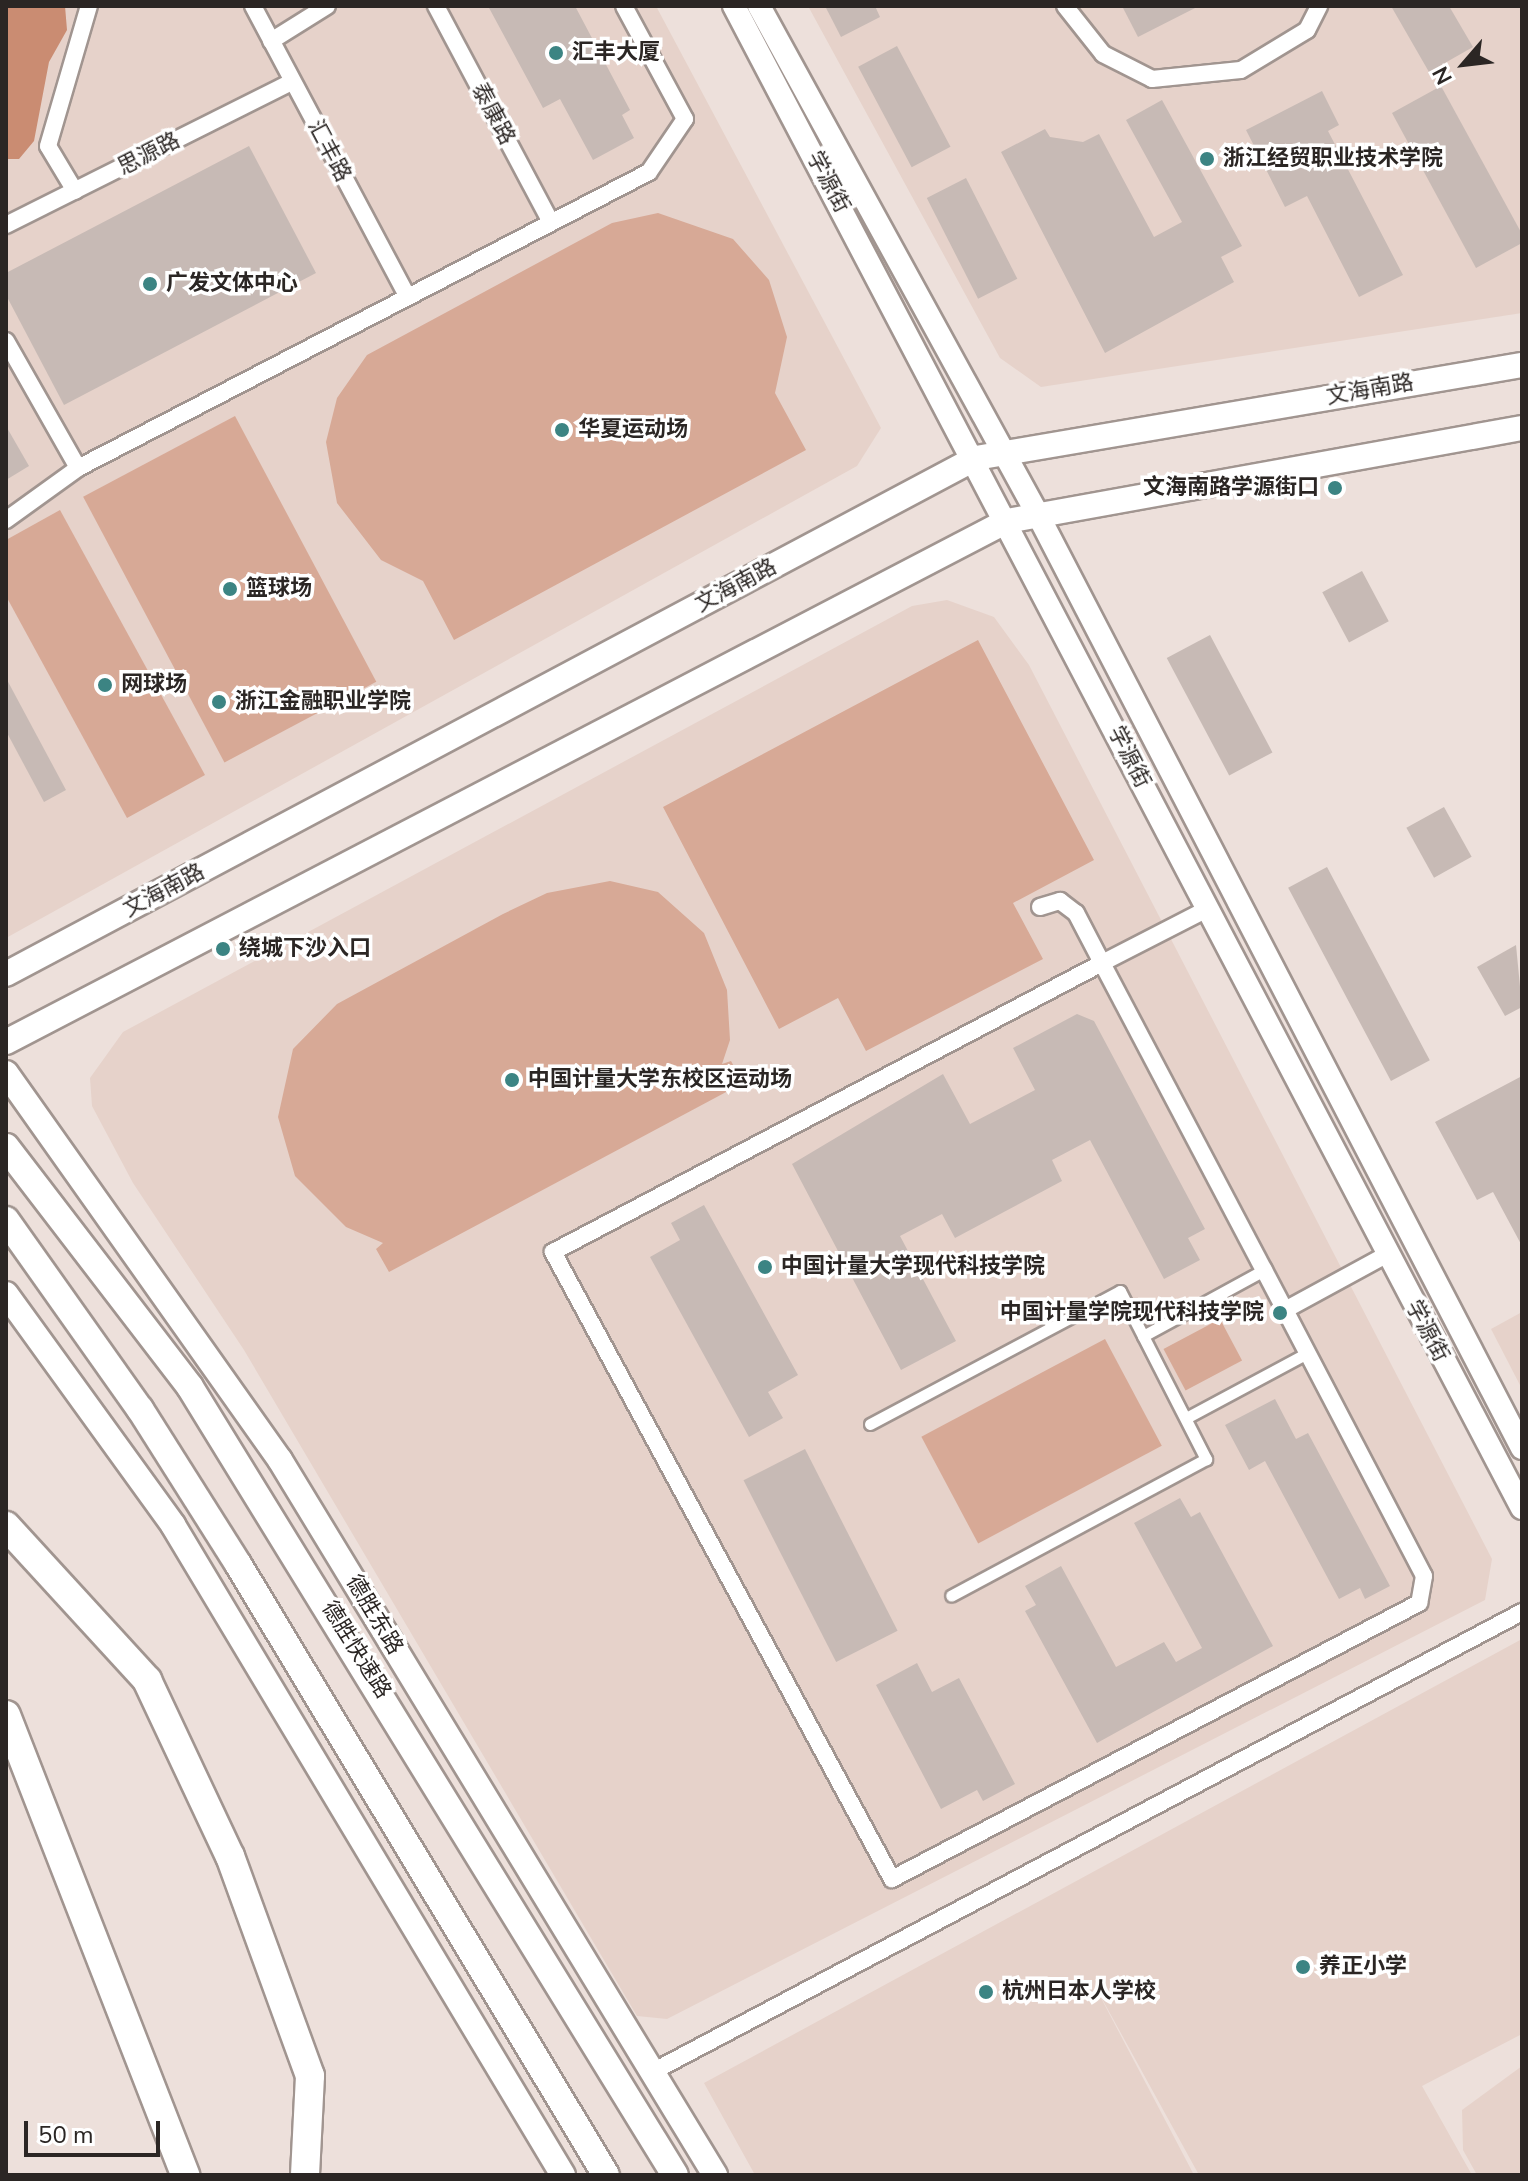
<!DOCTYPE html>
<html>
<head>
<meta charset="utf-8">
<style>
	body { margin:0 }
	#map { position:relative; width:1528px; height:2181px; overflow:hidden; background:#ede0db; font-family:"Nunito Sans","Noto Sans SC",sans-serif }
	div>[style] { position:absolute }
	.built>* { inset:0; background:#e6d2ca }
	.green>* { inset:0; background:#d7a996; transform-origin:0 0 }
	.water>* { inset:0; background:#ca8c72 }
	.building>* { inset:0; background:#c7bab5; transform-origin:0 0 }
	.roads { filter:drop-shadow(2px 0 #a19590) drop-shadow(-2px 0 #a19590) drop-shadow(0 2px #a19590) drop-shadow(0 -2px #a19590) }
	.pedestrian>* { height:11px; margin:-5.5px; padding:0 5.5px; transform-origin:5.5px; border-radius:5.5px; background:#fff }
	.minor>* { height:16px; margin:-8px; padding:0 8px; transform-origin:8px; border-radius:8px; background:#fff }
	.secondary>* { height:22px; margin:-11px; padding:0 11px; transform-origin:11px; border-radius:11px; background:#fff }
	.primary>* { height:24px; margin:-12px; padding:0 12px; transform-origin:12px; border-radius:12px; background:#fff }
	.trunk>* { height:26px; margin:-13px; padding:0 13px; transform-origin:13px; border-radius:13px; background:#fff }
	.motorway>* { height:28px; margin:-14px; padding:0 14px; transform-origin:14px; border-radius:14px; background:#fff }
	.dots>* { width:22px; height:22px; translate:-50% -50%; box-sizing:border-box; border:4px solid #fff; border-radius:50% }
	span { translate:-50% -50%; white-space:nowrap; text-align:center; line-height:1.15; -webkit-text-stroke:7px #fff; paint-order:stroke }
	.poi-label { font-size:22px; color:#2b2624; font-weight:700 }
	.left { translate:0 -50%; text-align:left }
	.right { translate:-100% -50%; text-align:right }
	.street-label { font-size:22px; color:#2b2624 }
	.frame { position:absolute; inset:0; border:8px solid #2b2624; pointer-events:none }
	.north { position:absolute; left:1424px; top:24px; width:80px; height:80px; -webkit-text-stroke:6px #fff; paint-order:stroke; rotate:242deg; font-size:22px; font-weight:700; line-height:32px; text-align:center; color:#2b2624 }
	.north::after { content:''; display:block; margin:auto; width:28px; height:36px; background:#2b2624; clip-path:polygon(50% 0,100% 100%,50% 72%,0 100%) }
	.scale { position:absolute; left:24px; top:2121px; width:136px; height:36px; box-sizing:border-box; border:4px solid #2b2624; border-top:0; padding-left:10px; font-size:24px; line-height:28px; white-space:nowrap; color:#2b2624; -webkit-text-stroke:6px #fff; paint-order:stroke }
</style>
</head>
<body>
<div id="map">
	<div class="built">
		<i style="clip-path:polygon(6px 6px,656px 6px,881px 428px,857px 466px,6px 938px)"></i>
		<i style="clip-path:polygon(808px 6px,1522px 6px,1522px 313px,1041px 387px,1000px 358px)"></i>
		<i style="clip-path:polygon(947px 600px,994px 617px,1029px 665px,1492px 1559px,1485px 1600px,667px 2019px,637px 2016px,244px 1350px,133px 1183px,92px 1106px,90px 1078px,123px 1032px,912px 606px)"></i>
		<i style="clip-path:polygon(1522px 1312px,1522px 1389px,1491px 1329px)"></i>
		<i style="clip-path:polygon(1522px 1639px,1522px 2034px,1422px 2086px,1472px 2175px,1199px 2175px,1090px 1977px,1194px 2175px,755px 2175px,704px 2083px)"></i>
		<i style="clip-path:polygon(1522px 2066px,1522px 2175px,1477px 2175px,1463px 2150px,1462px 2110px)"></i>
	</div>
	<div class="green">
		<i style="clip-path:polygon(658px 213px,733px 239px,769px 280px,787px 337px,775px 393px,806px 450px,454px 640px,423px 581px,381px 560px,337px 503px,326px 442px,337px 398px,367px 355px,612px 223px)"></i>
		<i style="left:235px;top:416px;width:301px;height:172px;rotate:62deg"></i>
		<i style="clip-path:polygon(60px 510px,205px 775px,127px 818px,6px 596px,6px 540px)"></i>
		<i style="clip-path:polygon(978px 640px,1094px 860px,1013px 903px,1043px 959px,866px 1051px,838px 998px,779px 1029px,663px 807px)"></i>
		<i style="clip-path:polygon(610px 881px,658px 892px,704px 933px,727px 990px,730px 1040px,722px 1064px,731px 1061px,743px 1083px,389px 1272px,376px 1249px,383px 1243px,346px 1227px,295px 1176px,278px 1117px,293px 1049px,337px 1004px,503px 914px,547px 893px)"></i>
		<i style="left:1220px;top:1319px;width:47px;height:64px;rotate:62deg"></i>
		<i style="left:1105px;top:1339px;width:121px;height:208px;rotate:62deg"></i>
	</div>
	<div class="water">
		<i style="clip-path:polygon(6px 6px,65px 6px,67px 30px,49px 62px,34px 141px,19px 159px,6px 159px)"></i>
	</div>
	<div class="building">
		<i style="clip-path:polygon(488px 6px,575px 6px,630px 110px,622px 115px,634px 138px,593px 160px,560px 99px,543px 108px)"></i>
		<i style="clip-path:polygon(825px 6px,875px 6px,880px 17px,841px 37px)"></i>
		<i style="clip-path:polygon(1122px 6px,1199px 6px,1138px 37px)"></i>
		<i style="clip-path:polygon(1391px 6px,1449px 6px,1473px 47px,1429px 72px)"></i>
		<i style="left:897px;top:46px;width:114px;height:44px;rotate:62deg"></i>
		<i style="clip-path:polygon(1441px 86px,1522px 234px,1522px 243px,1476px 268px,1392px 113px)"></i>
		<i style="clip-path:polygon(1322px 91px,1339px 125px,1328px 131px,1403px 275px,1359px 297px,1307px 196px,1285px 207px,1246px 130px)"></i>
		<i style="clip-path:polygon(1162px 100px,1242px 246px,1221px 257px,1234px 282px,1105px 353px,1001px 152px,1045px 129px,1050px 137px,1083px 142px,1099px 134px,1154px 237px,1182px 222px,1126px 120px)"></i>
		<i style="clip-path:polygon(249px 146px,316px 273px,64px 405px,6px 295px,6px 273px)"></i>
		<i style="left:966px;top:178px;width:113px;height:44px;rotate:63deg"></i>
		<i style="clip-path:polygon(6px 426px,29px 466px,6px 480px)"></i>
		<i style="left:1362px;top:571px;width:57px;height:45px;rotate:62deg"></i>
		<i style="left:1210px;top:635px;width:133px;height:49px;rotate:62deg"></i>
		<i style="clip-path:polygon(6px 678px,66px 790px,44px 802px,6px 731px)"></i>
		<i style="left:1444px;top:807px;width:57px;height:43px;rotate:61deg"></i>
		<i style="left:1327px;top:867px;width:219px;height:44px;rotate:62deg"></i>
		<i style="clip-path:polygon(1516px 945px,1522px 1007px,1505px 1016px,1477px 967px)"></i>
		<i style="clip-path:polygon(1077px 1014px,1094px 1021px,1205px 1229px,1188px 1238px,1200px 1260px,1164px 1279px,1090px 1140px,1052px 1160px,1062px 1181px,955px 1238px,942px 1214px,900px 1236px,956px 1341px,901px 1370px,792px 1164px,943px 1074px,970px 1124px,1035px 1090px,1013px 1048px)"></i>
		<i style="clip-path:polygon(1522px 1076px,1522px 1246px,1493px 1192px,1477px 1200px,1435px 1122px)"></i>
		<i style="clip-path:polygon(704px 1205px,798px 1375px,768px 1392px,783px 1418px,749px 1437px,650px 1257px,680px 1240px,671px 1223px)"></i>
		<i style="clip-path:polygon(1275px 1399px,1296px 1439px,1308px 1433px,1390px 1586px,1365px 1599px,1360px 1588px,1339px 1599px,1265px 1461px,1249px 1470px,1225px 1425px)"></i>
		<i style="left:805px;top:1449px;width:204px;height:69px;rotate:63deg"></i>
		<i style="clip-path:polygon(1180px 1498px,1191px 1517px,1200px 1512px,1273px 1646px,1097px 1743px,1025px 1611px,1036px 1605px,1025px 1586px,1061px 1566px,1116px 1667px,1164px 1642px,1176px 1662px,1202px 1648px,1134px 1523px)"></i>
		<i style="clip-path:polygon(917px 1663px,932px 1692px,959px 1678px,1015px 1784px,983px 1801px,977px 1790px,941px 1809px,876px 1685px)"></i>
	</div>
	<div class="roads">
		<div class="pedestrian">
			<i style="left:1143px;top:1336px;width:138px;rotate:-28.6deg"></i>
			<i style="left:1186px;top:1418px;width:137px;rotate:-28.2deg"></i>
			<i style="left:870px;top:1424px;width:283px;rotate:-28deg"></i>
			<i style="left:1120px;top:1291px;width:189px;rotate:62.9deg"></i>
			<i style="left:1206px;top:1459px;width:289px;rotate:151.8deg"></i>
		</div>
		<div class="minor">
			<i style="left:253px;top:6px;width:328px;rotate:62deg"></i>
			<i style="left:436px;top:6px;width:245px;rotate:62deg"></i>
			<i style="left:1065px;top:6px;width:61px;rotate:51.6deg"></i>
			<i style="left:1103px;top:54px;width:55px;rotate:27deg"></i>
			<i style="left:1152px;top:79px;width:89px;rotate:-5.8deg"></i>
			<i style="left:1241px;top:70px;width:77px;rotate:-31.2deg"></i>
			<i style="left:1307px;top:30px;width:27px;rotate:-63deg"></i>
			<i style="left:271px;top:41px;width:66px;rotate:-32deg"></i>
			<i style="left:75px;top:191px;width:52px;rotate:-121deg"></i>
			<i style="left:48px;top:146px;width:146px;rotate:-73.7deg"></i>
			<i style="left:6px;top:225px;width:320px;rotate:-26.6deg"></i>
			<i style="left:6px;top:341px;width:146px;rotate:60.4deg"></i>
			<i style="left:6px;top:520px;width:89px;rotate:-35.8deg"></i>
			<i style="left:78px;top:468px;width:643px;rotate:-27.4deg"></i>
			<i style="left:649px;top:172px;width:64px;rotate:-55.8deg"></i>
			<i style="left:685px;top:119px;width:128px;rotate:-118.4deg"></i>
			<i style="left:1040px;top:907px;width:21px;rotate:-17deg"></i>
			<i style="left:1060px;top:901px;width:20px;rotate:37deg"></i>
			<i style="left:1076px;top:913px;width:56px;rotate:62.5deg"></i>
			<i style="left:1102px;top:963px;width:347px;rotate:62.2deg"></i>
			<i style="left:1264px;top:1270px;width:45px;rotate:62.3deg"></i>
			<i style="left:1285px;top:1310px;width:300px;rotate:62.4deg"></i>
			<i style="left:1424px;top:1576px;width:27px;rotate:100deg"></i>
			<i style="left:1419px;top:1603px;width:595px;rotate:152.36deg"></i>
			<i style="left:892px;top:1879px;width:713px;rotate:-118.4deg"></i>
			<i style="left:553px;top:1252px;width:620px;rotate:-27.76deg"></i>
			<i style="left:1102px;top:963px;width:118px;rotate:-27.2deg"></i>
			<i style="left:1285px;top:1310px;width:115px;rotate:-28.6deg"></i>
			<i style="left:654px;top:2071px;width:982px;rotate:-27.87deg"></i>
		</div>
		<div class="secondary">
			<i style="left:734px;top:6px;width:1696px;rotate:62.32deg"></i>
			<i style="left:759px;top:6px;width:580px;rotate:61.27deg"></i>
			<i style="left:1038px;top:515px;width:1051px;rotate:62.58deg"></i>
		</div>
		<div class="primary">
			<i style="left:6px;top:974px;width:1099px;rotate:-28.01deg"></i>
			<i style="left:976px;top:458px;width:554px;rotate:-9.67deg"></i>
			<i style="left:6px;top:1042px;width:1128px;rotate:-27.5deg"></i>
			<i style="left:1007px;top:521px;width:523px;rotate:-10.24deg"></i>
			<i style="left:6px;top:1073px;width:474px;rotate:54.7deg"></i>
			<i style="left:280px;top:1460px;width:837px;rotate:58.68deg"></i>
			<i style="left:6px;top:1294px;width:285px;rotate:54.1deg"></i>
			<i style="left:173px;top:1525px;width:758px;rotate:59.04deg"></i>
		</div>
		<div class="trunk">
			<i style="left:6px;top:1147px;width:302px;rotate:52.5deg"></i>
			<i style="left:190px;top:1387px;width:925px;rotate:58.39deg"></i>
			<i style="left:6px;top:1220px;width:232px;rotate:54.7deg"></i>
			<i style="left:140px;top:1409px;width:183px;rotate:57.7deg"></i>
			<i style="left:238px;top:1564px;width:713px;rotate:58.94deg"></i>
		</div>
		<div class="motorway">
			<i style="left:6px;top:1526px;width:209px;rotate:47.5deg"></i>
			<i style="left:147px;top:1680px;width:195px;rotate:64.8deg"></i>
			<i style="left:230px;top:1856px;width:234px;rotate:70deg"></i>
			<i style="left:310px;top:2076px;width:99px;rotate:92.9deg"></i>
			<i style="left:6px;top:1715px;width:494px;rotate:68.7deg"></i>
		</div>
	</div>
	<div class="dots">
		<i style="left:556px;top:53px;background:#3c8483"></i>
		<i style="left:1207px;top:159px;background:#3c8483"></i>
		<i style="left:150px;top:284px;background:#3c8483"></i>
		<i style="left:562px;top:430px;background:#3c8483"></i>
		<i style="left:1335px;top:488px;background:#3c8483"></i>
		<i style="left:230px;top:589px;background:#3c8483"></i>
		<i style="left:105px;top:685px;background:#3c8483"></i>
		<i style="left:219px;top:702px;background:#3c8483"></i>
		<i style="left:223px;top:949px;background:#3c8483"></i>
		<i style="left:512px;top:1080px;background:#3c8483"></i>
		<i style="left:765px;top:1267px;background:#3c8483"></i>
		<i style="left:1280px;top:1313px;background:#3c8483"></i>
		<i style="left:1303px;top:1967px;background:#3c8483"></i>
		<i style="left:986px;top:1992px;background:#3c8483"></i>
	</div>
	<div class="poi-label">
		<span class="left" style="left:572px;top:53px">汇丰大厦</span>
		<span class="left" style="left:1223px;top:159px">浙江经贸职业技术学院</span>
		<span class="left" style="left:166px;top:284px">广发文体中心</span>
		<span class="left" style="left:578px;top:430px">华夏运动场</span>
		<span class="right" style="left:1319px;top:488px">文海南路学源街口</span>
		<span class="left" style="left:246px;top:589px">篮球场</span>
		<span class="left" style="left:121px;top:685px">网球场</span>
		<span class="left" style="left:235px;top:702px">浙江金融职业学院</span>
		<span class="left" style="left:239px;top:949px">绕城下沙入口</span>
		<span class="left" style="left:528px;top:1080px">中国计量大学东校区运动场</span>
		<span class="left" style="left:781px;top:1267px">中国计量大学现代科技学院</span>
		<span class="right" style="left:1264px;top:1313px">中国计量学院现代科技学院</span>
		<span class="left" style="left:1319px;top:1967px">养正小学</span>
		<span class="left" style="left:1002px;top:1992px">杭州日本人学校</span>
	</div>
	<div class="street-label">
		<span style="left:493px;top:114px;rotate:62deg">泰康路</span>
		<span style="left:329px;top:151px;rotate:62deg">汇丰路</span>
		<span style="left:149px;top:154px;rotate:-27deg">思源路</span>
		<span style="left:828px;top:182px;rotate:62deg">学源街</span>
		<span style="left:1370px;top:390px;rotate:-10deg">文海南路</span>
		<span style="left:736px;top:586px;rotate:-28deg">文海南路</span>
		<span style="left:1129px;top:757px;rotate:63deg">学源街</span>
		<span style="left:164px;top:891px;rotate:-28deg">文海南路</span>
		<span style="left:1427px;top:1331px;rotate:62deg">学源街</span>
		<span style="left:374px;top:1615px;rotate:59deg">德胜东路</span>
		<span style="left:356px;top:1650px;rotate:58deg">德胜快速路</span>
	</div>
	<div class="frame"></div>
	<div class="north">N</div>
	<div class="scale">50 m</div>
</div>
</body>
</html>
